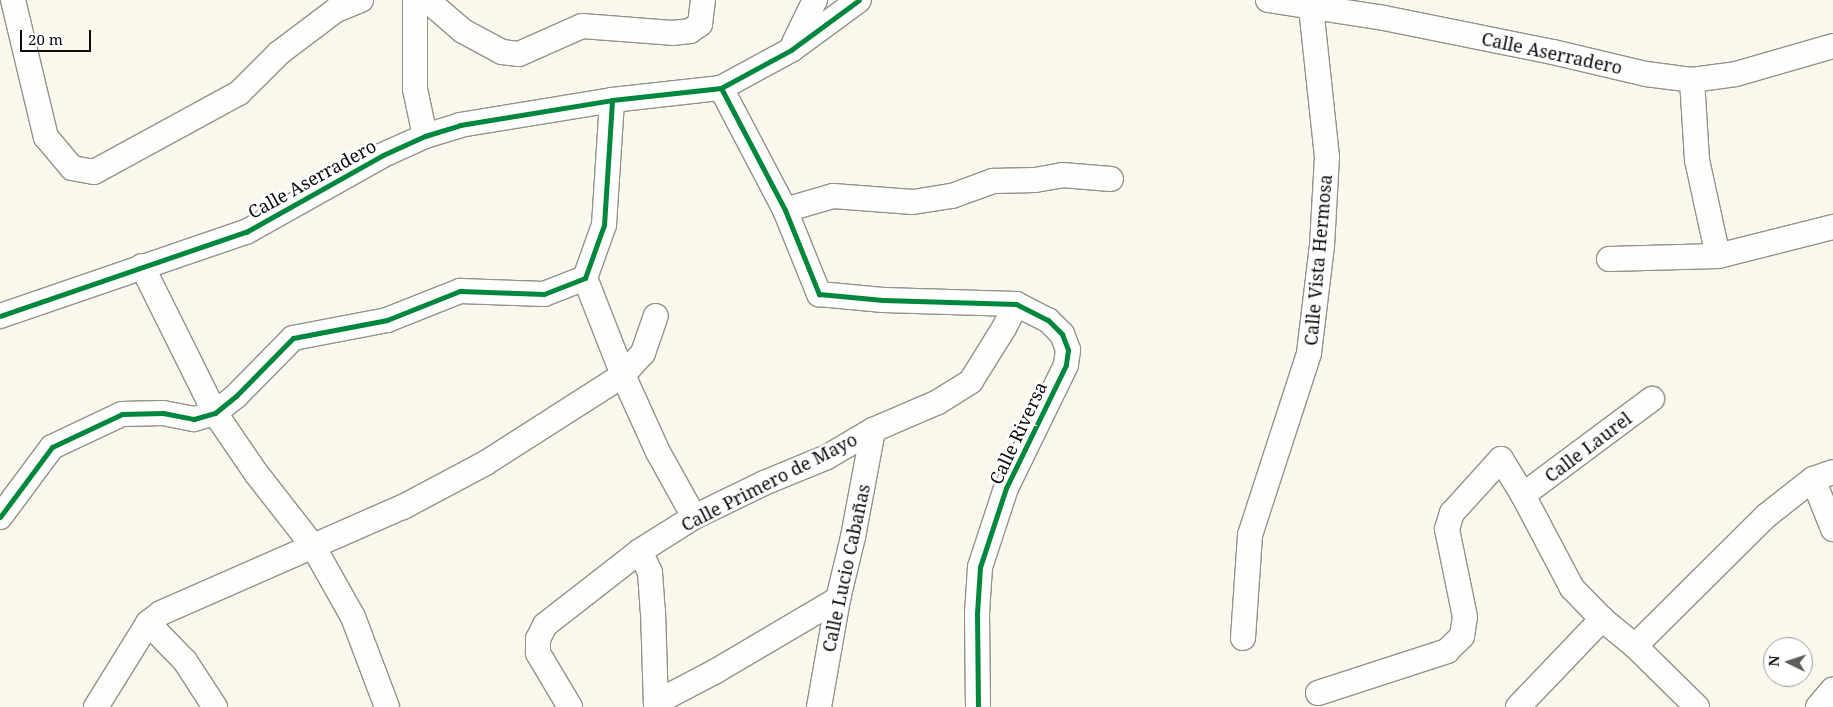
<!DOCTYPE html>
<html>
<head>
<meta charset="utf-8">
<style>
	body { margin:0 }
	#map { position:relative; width:1833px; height:707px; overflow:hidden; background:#faf8ed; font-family:"Noto Serif",serif }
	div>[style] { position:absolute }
	.roads { filter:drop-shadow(1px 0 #93928d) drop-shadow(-1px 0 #93928d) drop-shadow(0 1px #93928d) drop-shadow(0 -1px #93928d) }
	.minor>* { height:24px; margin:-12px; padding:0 12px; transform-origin:12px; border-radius:12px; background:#fefefc }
	.cycleway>* { height:5px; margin:-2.5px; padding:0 2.5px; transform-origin:2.5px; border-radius:2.5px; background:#00873e }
	span { translate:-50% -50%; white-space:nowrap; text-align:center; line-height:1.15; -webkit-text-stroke:5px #fff; paint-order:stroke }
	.street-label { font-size:18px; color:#0b0b0b }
	.north { position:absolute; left:1763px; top:637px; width:50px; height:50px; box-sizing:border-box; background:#fff; border:1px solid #9d9d9d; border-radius:50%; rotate:274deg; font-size:14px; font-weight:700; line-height:20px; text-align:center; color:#0b0b0b }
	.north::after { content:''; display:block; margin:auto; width:18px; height:22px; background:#5f5e5a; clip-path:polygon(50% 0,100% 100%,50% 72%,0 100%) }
	.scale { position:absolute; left:20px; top:30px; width:71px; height:22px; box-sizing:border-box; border:2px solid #0b0b0b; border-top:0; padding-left:6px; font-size:15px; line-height:18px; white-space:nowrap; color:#0b0b0b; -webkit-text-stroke:4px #fff; paint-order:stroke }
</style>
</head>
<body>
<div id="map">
	<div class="roads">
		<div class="minor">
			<i style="left:13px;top:0;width:141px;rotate:76.5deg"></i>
			<i style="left:46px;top:137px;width:40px;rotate:50deg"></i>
			<i style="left:72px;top:168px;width:22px;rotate:10deg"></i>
			<i style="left:94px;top:172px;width:165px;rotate:-28.6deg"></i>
			<i style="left:239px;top:93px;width:57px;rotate:-45deg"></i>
			<i style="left:279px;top:53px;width:71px;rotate:-37deg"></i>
			<i style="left:336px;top:10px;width:27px;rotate:-22deg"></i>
			<i style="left:415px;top:0;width:89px;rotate:90deg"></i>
			<i style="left:415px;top:89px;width:48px;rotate:78deg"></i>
			<i style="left:427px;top:0;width:48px;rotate:40.7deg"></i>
			<i style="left:463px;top:31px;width:44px;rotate:28.3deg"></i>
			<i style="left:502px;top:52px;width:17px;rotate:7deg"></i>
			<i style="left:519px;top:54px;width:69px;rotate:-24deg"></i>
			<i style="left:582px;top:26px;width:90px;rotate:4.4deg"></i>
			<i style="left:672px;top:33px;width:18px;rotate:-6deg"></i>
			<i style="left:690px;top:31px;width:12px;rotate:-35deg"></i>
			<i style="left:700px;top:24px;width:24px;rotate:-83deg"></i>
			<i style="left:1268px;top:0;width:117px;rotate:8.8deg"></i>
			<i style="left:1384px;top:18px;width:172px;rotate:11.4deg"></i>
			<i style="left:1553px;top:52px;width:96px;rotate:13.3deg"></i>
			<i style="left:1646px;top:74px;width:46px;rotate:7.4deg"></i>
			<i style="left:1692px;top:80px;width:44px;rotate:-7.8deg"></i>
			<i style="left:1736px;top:74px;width:101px;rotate:-16.1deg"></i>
			<i style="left:794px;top:43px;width:48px;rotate:-64deg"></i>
			<i style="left:1692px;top:80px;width:80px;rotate:86.4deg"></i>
			<i style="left:1697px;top:160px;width:98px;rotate:77.7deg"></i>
			<i style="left:721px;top:88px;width:138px;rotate:62.3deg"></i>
			<i style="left:785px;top:210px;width:91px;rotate:68deg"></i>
			<i style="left:819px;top:294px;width:64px;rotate:5.4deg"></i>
			<i style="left:883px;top:300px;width:133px;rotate:1.7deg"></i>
			<i style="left:1016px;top:304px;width:36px;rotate:27deg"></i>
			<i style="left:1048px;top:320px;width:20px;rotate:45deg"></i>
			<i style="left:1062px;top:334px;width:17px;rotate:69deg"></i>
			<i style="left:1068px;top:350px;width:15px;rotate:98deg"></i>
			<i style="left:1066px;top:365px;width:137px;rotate:116deg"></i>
			<i style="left:1006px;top:488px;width:83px;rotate:108.2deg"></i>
			<i style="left:980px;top:567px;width:46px;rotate:93.7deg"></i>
			<i style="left:977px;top:613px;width:94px;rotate:89.4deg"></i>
			<i style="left:785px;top:210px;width:50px;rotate:-16.3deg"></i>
			<i style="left:833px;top:196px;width:80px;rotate:4.3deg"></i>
			<i style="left:913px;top:202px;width:39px;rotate:-9deg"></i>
			<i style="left:952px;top:196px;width:44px;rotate:-20.1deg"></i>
			<i style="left:993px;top:181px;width:42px;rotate:-1.4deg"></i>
			<i style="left:1035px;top:180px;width:27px;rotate:-10deg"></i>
			<i style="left:1062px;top:175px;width:49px;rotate:4.7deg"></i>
			<i style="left:1609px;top:259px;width:109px;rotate:-1.6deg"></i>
			<i style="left:1718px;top:256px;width:119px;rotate:-14.2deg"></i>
			<i style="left:142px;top:266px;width:164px;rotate:63.6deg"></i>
			<i style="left:215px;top:413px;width:73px;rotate:55.7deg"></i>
			<i style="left:256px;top:473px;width:93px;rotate:52deg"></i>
			<i style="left:313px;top:546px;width:81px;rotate:60.6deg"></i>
			<i style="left:353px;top:617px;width:96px;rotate:69.3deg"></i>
			<i style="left:585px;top:278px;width:104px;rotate:68.6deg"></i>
			<i style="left:623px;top:375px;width:85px;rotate:65.6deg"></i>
			<i style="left:658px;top:452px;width:74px;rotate:61deg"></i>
			<i style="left:0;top:316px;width:260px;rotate:-18.9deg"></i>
			<i style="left:246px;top:232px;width:157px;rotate:-29.3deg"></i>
			<i style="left:383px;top:155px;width:46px;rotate:-24.3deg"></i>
			<i style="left:425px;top:136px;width:37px;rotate:-17deg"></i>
			<i style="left:460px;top:125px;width:154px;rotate:-9.3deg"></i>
			<i style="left:612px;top:100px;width:110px;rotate:-6.3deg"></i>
			<i style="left:721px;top:88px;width:80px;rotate:-28.5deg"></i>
			<i style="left:791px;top:50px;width:84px;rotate:-36.3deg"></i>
			<i style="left:1813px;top:479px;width:54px;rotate:68.2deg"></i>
			<i style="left:1523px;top:495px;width:161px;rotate:-36.7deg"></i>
			<i style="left:0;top:517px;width:87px;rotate:-53.4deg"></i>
			<i style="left:52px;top:447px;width:77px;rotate:-25.2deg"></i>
			<i style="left:122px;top:414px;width:41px;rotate:-1.4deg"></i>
			<i style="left:163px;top:413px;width:32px;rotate:11deg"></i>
			<i style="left:194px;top:419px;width:22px;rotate:-16deg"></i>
			<i style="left:215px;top:413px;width:27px;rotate:-39deg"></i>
			<i style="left:236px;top:396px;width:81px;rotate:-45.5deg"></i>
			<i style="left:293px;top:338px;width:96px;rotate:-10.8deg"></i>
			<i style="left:387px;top:320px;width:79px;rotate:-21.7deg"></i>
			<i style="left:460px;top:291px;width:84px;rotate:2deg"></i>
			<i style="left:544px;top:294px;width:44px;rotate:-21.3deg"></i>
			<i style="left:585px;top:278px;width:56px;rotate:-70.3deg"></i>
			<i style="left:604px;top:225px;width:125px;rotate:-86.3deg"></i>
			<i style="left:640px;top:551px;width:23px;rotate:65deg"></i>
			<i style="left:650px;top:572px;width:39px;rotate:86deg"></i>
			<i style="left:653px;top:611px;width:96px;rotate:88.2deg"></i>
			<i style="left:148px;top:623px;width:53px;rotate:45.8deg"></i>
			<i style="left:185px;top:661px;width:55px;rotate:56.9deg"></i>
			<i style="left:1243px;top:638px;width:103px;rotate:-86.1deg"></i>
			<i style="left:1250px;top:535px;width:191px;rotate:-72deg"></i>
			<i style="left:1309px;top:353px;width:108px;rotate:-83.1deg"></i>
			<i style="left:1322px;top:246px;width:89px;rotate:-86.8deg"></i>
			<i style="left:1327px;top:157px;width:151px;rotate:-96.1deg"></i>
			<i style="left:1635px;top:646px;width:185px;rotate:-44.8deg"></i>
			<i style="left:1766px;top:516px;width:60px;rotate:-38.2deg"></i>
			<i style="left:1813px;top:479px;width:21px;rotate:-19deg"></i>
			<i style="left:1318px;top:693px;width:136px;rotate:-18deg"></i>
			<i style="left:1447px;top:651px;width:21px;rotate:-45deg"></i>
			<i style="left:1462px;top:636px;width:19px;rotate:-81deg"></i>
			<i style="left:1465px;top:617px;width:90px;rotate:-101.6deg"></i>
			<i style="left:1447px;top:529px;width:17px;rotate:-73deg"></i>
			<i style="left:1452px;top:513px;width:73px;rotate:-47.8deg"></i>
			<i style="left:1501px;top:459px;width:42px;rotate:58.6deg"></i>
			<i style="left:1523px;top:495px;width:105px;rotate:62.2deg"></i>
			<i style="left:1572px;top:588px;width:43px;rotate:45.9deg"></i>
			<i style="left:1602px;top:619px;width:43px;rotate:39.3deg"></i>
			<i style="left:1635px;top:646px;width:87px;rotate:44.5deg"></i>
			<i style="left:657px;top:702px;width:67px;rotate:-27.7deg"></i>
			<i style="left:716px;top:671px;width:142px;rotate:-30.5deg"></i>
			<i style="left:96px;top:707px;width:99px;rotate:-58.2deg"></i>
			<i style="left:148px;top:623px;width:16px;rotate:-38deg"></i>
			<i style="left:161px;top:613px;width:264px;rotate:-23.7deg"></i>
			<i style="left:403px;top:507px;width:92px;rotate:-28deg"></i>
			<i style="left:484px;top:464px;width:165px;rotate:-32.6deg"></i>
			<i style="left:623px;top:375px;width:30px;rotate:-48deg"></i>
			<i style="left:643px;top:353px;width:39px;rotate:-71deg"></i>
			<i style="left:570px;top:707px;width:63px;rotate:-120.7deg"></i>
			<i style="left:538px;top:653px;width:14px;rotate:-90deg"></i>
			<i style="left:538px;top:639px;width:16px;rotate:-63deg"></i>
			<i style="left:545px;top:625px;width:120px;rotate:-37.9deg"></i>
			<i style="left:640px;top:551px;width:64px;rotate:-32.2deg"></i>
			<i style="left:694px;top:517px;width:78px;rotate:-25.9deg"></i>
			<i style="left:764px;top:483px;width:68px;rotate:-22.4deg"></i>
			<i style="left:827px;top:457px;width:53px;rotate:-30.4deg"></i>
			<i style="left:873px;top:430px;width:71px;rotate:-23.3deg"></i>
			<i style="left:938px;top:402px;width:39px;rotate:-32deg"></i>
			<i style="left:971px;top:381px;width:62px;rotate:-58.1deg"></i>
			<i style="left:1004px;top:328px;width:27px;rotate:-63deg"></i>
			<i style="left:819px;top:707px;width:110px;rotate:-80deg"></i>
			<i style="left:838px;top:599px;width:64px;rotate:-76.4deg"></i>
			<i style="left:853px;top:537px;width:109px;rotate:-79.4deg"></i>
			<i style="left:1518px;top:707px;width:122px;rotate:-46.3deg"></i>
			<i style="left:1818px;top:707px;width:23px;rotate:-50deg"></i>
		</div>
	</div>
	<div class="cycleway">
		<i style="left:721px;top:88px;width:138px;rotate:62.3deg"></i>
		<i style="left:785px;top:210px;width:91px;rotate:68deg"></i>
		<i style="left:819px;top:294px;width:64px;rotate:5.4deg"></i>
		<i style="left:883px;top:300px;width:133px;rotate:1.7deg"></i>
		<i style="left:1016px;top:304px;width:36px;rotate:27deg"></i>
		<i style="left:1048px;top:320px;width:20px;rotate:45deg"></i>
		<i style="left:1062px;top:334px;width:17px;rotate:69deg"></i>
		<i style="left:1068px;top:350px;width:15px;rotate:98deg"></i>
		<i style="left:1066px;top:365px;width:137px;rotate:116deg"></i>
		<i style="left:1006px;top:488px;width:83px;rotate:108.2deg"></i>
		<i style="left:980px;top:567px;width:46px;rotate:93.7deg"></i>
		<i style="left:977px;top:613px;width:94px;rotate:89.4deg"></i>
		<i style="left:0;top:316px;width:260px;rotate:-18.9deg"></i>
		<i style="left:246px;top:232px;width:157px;rotate:-29.3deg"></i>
		<i style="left:383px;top:155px;width:46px;rotate:-24.3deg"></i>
		<i style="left:425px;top:136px;width:37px;rotate:-17deg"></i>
		<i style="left:460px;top:125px;width:154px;rotate:-9.3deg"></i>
		<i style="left:612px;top:100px;width:110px;rotate:-6.3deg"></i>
		<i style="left:721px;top:88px;width:80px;rotate:-28.5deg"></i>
		<i style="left:791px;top:50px;width:84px;rotate:-36.3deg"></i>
		<i style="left:0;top:517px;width:87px;rotate:-53.4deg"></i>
		<i style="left:52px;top:447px;width:77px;rotate:-25.2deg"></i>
		<i style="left:122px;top:414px;width:41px;rotate:-1.4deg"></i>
		<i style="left:163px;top:413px;width:32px;rotate:11deg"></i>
		<i style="left:194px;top:419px;width:22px;rotate:-16deg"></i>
		<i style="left:215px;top:413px;width:27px;rotate:-39deg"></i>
		<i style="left:236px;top:396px;width:81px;rotate:-45.5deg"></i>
		<i style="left:293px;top:338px;width:96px;rotate:-10.8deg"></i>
		<i style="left:387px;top:320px;width:79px;rotate:-21.7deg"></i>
		<i style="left:460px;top:291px;width:84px;rotate:2deg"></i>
		<i style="left:544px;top:294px;width:44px;rotate:-21.3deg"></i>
		<i style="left:585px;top:278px;width:56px;rotate:-70.3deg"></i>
		<i style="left:604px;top:225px;width:125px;rotate:-86.3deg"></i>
	</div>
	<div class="street-label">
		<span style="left:1552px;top:53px;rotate:12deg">Calle Aserradero</span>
		<span style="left:312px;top:179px;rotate:-29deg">Calle Aserradero</span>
		<span style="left:1318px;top:260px;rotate:-85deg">Calle Vista Hermosa</span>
		<span style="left:1018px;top:433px;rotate:-65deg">Calle Riversa</span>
		<span style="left:1588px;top:447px;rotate:-37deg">Calle Laurel</span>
		<span style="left:769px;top:482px;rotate:-27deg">Calle Primero de Mayo</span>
		<span style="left:846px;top:568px;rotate:-78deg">Calle Lucio Cabañas</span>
	</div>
	<div class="north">N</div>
	<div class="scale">20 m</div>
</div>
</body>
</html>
